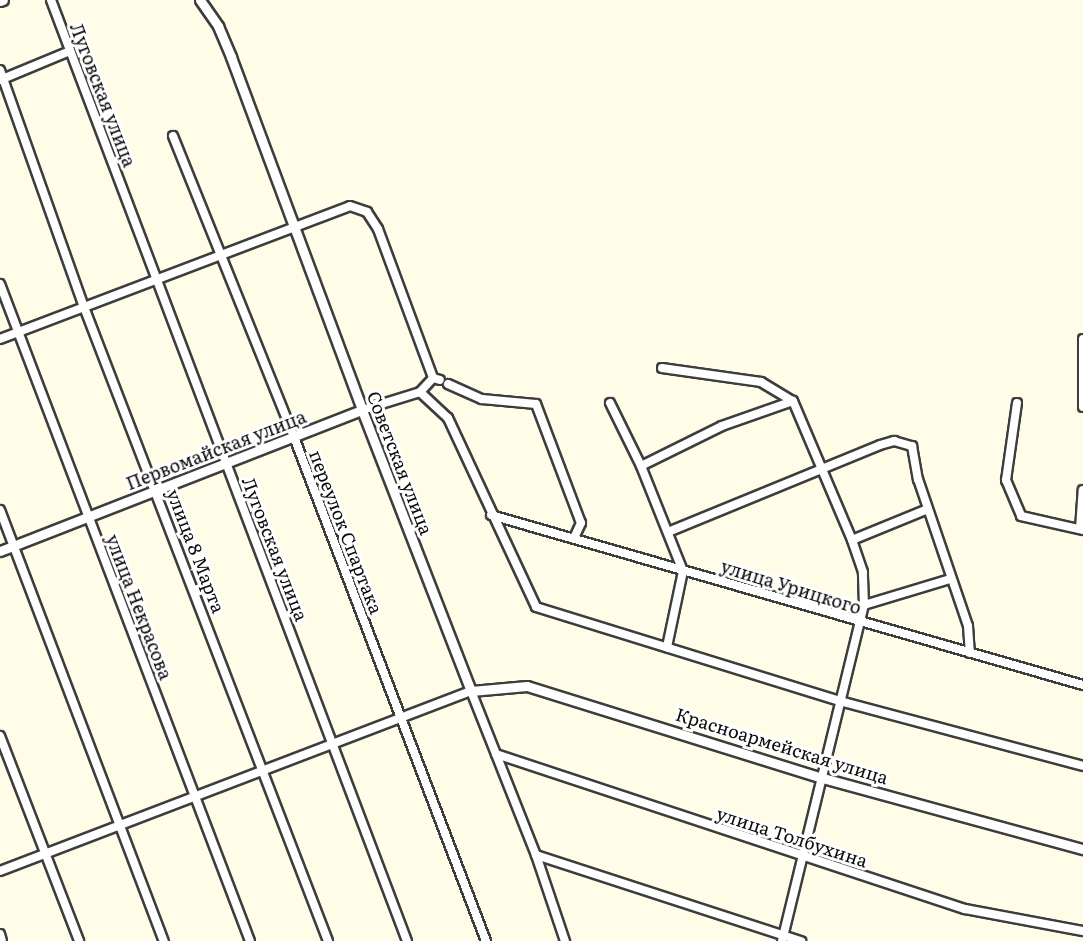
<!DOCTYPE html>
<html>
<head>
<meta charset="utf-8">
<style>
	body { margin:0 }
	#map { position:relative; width:1083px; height:941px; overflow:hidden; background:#fffce7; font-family:Literata,serif }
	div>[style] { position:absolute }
	.roads { filter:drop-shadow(2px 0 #3d3d3d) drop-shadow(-2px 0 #3d3d3d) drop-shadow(0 2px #3d3d3d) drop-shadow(0 -2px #3d3d3d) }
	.minor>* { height:8px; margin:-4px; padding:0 4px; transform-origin:4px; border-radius:4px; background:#fff }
	.tertiary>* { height:9px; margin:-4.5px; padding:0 4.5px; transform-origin:4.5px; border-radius:4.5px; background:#fff }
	span { translate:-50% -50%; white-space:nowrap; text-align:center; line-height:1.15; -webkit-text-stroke:6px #fff; paint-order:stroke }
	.street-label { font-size:18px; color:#0a0a0a }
</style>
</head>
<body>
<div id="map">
	<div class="roads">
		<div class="minor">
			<i style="left:51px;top:0;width:1006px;rotate:69.28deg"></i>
			<i style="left:0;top:70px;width:251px;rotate:70.5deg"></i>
			<i style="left:84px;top:307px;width:679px;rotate:68.95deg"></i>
			<i style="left:0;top:80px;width:76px;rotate:-22.5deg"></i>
			<i style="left:173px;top:136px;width:324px;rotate:68.1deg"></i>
			<i style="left:294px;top:437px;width:539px;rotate:69.15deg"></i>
			<i style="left:0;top:284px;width:703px;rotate:69.17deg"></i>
			<i style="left:0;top:339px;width:374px;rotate:-20.8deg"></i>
			<i style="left:350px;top:206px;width:18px;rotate:19deg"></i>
			<i style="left:367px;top:212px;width:20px;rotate:57deg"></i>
			<i style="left:378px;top:229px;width:159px;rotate:69.7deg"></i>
			<i style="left:1083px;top:339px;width:68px;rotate:90deg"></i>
			<i style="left:662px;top:368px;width:100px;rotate:8deg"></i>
			<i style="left:761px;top:382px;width:37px;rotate:31deg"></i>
			<i style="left:448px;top:384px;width:37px;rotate:24deg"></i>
			<i style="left:482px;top:399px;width:54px;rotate:5.3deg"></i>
			<i style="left:536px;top:404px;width:127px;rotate:69.3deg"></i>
			<i style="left:581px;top:523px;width:17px;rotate:115deg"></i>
			<i style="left:420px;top:392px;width:38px;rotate:43deg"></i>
			<i style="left:448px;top:418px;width:208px;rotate:65deg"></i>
			<i style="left:536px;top:607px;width:321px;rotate:17.2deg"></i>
			<i style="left:843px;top:702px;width:248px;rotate:14.9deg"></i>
			<i style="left:610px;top:403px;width:70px;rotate:63.8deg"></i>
			<i style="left:641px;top:466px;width:113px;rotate:68.2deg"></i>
			<i style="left:683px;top:571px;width:78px;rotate:101.9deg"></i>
			<i style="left:1017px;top:403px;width:78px;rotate:98.1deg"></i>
			<i style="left:1006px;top:480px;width:39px;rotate:67deg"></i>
			<i style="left:1021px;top:516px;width:64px;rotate:12.7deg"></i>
			<i style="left:362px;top:410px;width:61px;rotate:-17.2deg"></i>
			<i style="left:420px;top:392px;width:19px;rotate:-47deg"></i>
			<i style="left:433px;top:378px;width:7px;rotate:16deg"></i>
			<i style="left:641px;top:466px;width:90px;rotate:-26.3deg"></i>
			<i style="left:722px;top:426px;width:75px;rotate:-19.4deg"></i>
			<i style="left:0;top:510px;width:461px;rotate:69.2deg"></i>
			<i style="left:491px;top:515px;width:616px;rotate:16.02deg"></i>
			<i style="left:1080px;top:529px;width:39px;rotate:-86deg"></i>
			<i style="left:668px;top:532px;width:229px;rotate:-22.3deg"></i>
			<i style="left:880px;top:445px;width:15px;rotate:-16deg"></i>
			<i style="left:894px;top:441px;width:19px;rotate:16deg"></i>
			<i style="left:912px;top:446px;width:34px;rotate:80deg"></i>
			<i style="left:918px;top:479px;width:155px;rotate:71.2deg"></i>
			<i style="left:968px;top:626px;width:27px;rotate:86deg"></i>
			<i style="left:852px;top:540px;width:82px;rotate:-22.2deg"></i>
			<i style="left:864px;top:605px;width:90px;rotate:-16.8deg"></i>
			<i style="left:0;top:736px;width:220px;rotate:68.9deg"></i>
			<i style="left:496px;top:754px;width:494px;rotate:18.3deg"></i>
			<i style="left:965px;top:909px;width:120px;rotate:10.6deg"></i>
			<i style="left:536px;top:855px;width:279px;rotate:18deg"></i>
			<i style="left:0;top:871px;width:504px;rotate:-20.92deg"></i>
			<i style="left:471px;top:691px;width:176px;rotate:68.4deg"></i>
			<i style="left:536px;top:855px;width:91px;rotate:71.4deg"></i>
			<i style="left:0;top:934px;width:7px;rotate:74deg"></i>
			<i style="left:782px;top:941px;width:346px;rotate:-76.3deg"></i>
			<i style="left:864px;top:605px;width:33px;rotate:-92deg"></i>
			<i style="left:863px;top:572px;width:34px;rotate:-109deg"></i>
			<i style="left:852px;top:540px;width:151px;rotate:-113deg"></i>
		</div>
		<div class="tertiary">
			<i style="left:200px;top:0;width:32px;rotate:55deg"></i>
			<i style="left:218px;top:26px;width:34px;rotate:67deg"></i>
			<i style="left:231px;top:57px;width:377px;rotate:69.6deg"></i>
			<i style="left:362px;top:410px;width:301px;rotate:68.8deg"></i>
			<i style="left:471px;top:691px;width:56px;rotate:-5.1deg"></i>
			<i style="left:527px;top:686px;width:310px;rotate:17.3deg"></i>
			<i style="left:823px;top:778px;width:270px;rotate:15.3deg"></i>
			<i style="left:0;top:1px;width:3px;rotate:-18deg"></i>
			<i style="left:0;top:551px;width:388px;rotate:-21.3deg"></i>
		</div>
	</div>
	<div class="street-label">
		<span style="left:103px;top:95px;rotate:69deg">Луговская улица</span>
		<span style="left:216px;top:450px;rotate:-21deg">Первомайская улица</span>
		<span style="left:400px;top:463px;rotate:69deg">Советская улица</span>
		<span style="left:346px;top:532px;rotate:69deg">переулок Спартака</span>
		<span style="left:275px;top:549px;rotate:69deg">Луговская улица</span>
		<span style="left:196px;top:551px;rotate:69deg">улица 8 Марта</span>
		<span style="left:791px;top:587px;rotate:17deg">улица Урицкого</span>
		<span style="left:139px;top:607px;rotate:69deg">улица Некрасова</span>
		<span style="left:782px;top:746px;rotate:17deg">Красноармейская улица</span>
		<span style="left:792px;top:837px;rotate:18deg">улица Толбухина</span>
	</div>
</div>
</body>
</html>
